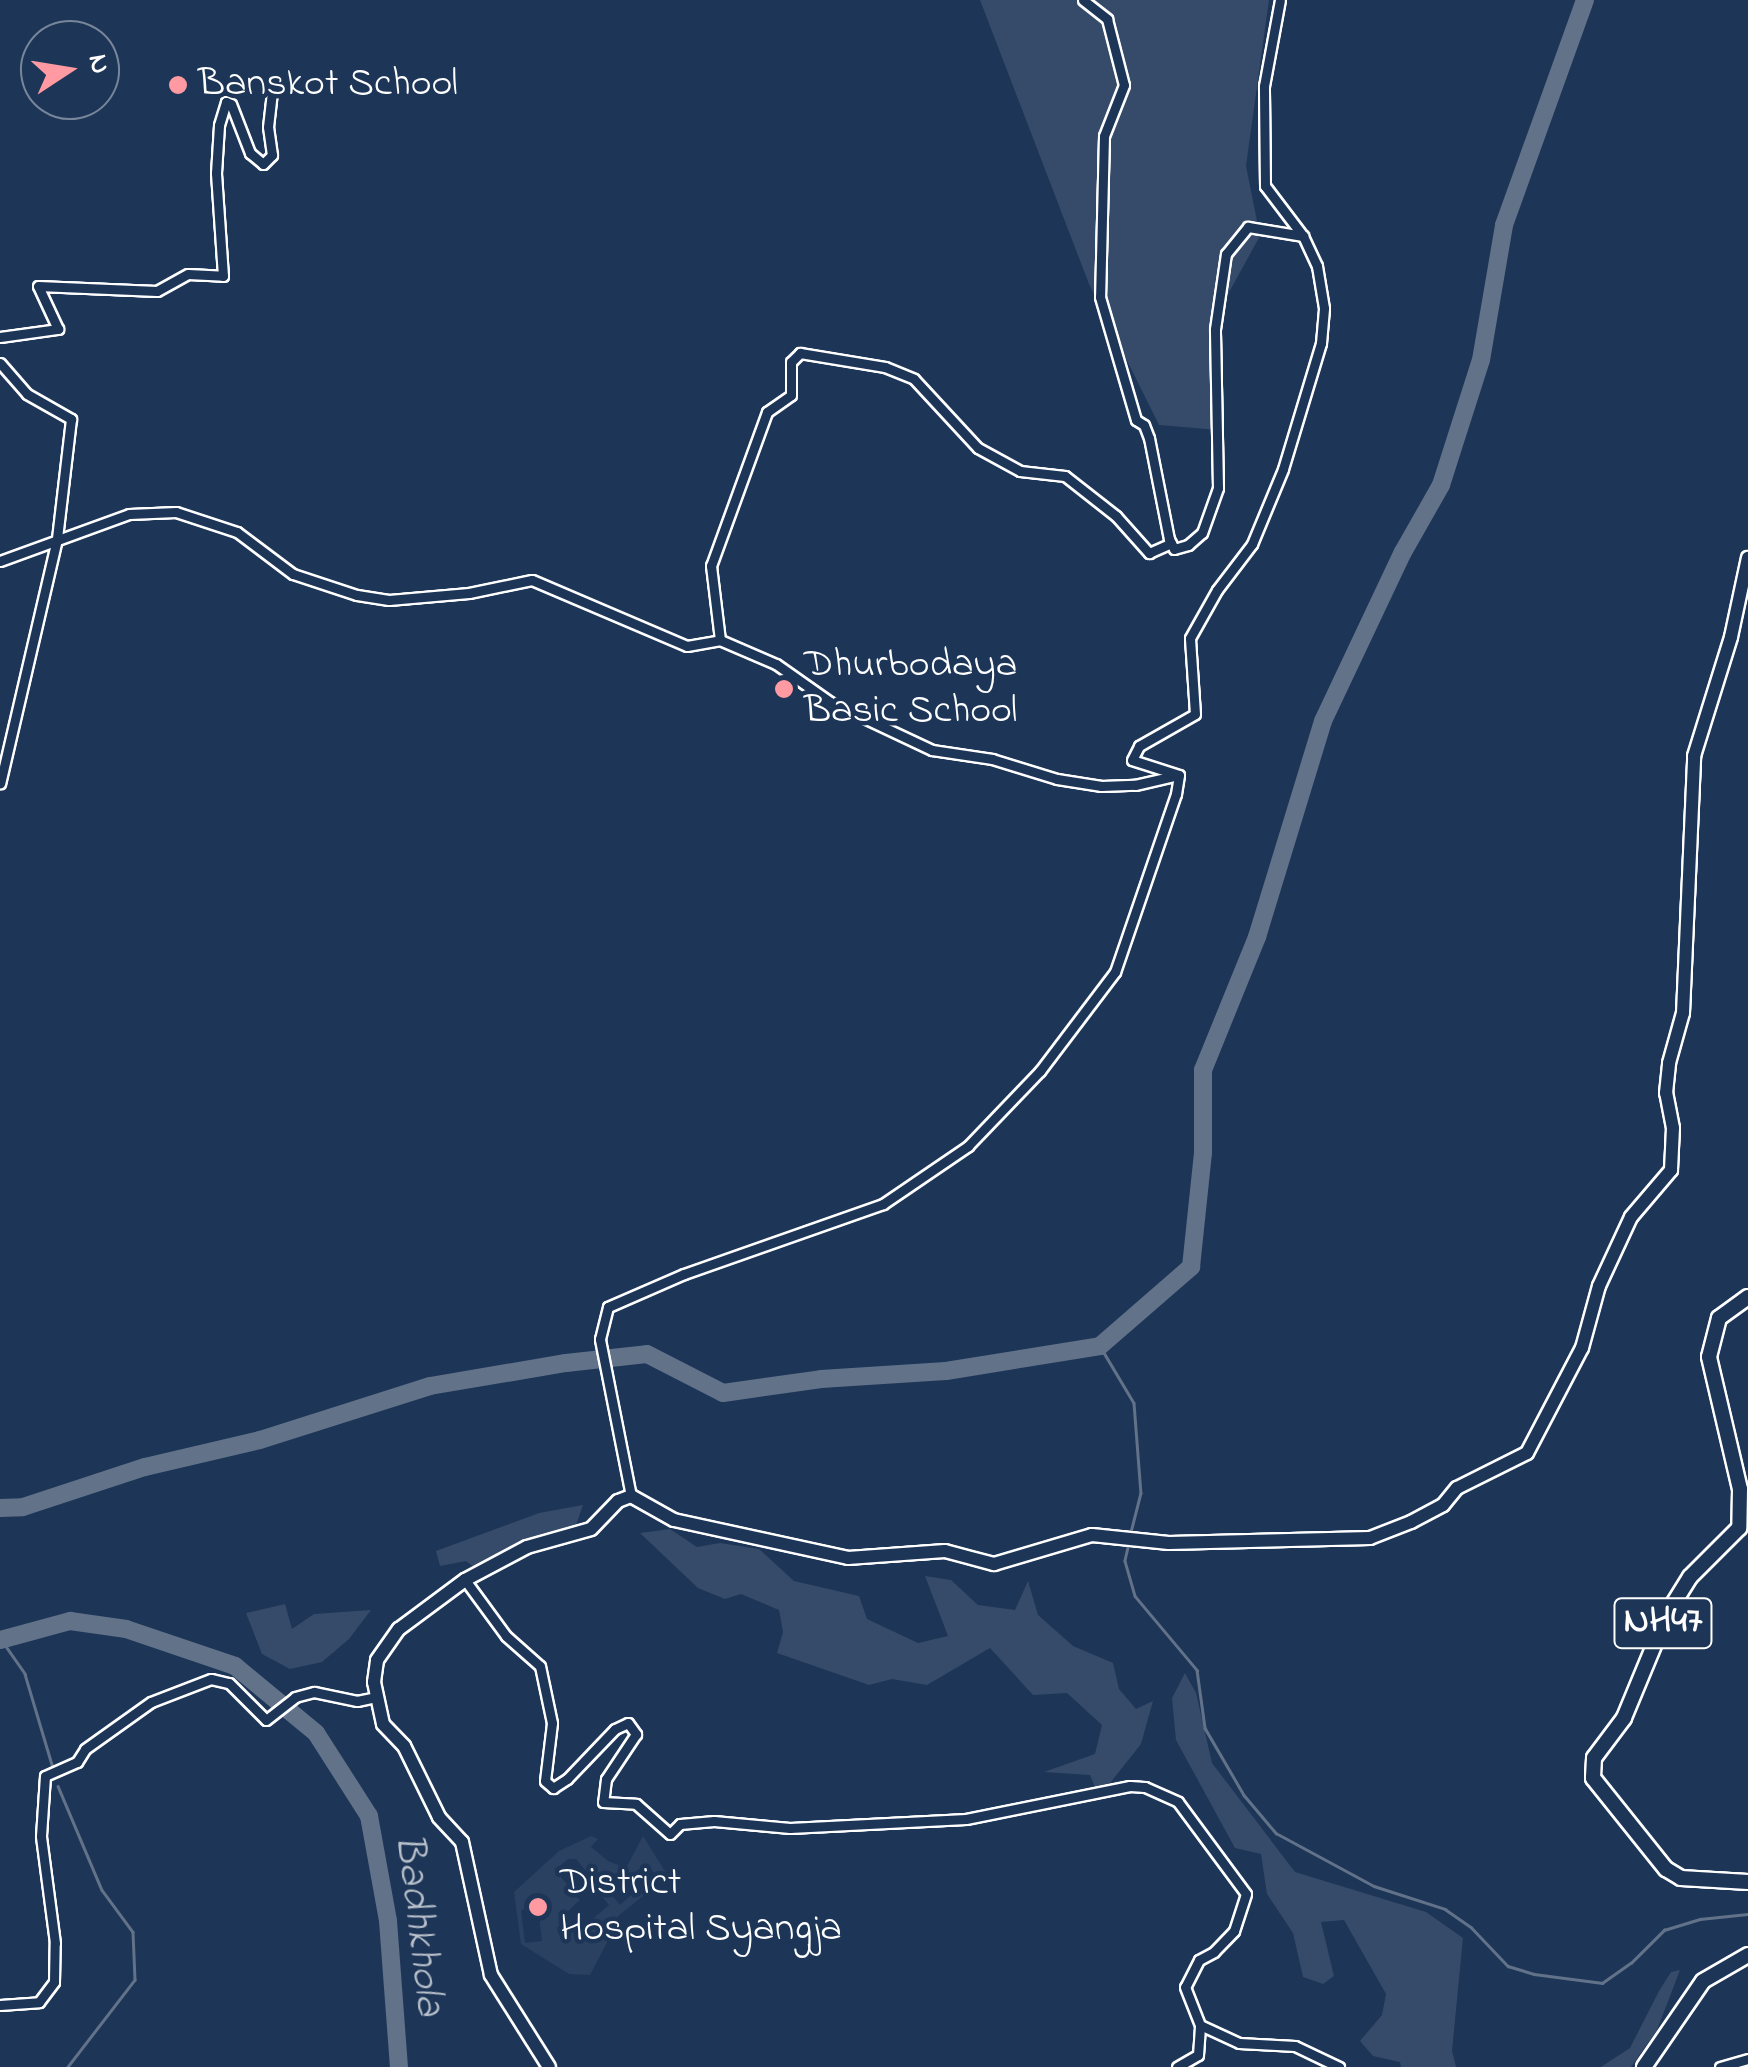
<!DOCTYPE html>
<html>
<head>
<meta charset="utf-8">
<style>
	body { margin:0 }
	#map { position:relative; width:1748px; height:2067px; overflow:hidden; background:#1d3557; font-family:"Indie Flower",sans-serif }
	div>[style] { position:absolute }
	.built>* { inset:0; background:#2a4161 }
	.green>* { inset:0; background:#364b69 }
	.stream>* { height:2.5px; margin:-1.25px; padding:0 1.25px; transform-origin:1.25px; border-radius:1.25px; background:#617289 }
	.river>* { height:18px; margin:-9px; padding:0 9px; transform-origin:9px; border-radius:9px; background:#617289 }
	.roads { filter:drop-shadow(2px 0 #fff) drop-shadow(-2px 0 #fff) drop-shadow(0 2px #fff) drop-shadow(0 -2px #fff) }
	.minor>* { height:9px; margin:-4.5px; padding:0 4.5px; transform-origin:4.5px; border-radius:4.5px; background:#1d3557 }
	.secondary>* { height:12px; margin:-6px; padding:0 6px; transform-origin:6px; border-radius:6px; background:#1d3557 }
	.trunk>* { height:14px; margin:-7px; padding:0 7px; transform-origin:7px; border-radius:7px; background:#1d3557 }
	.dots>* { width:28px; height:28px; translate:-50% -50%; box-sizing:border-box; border:5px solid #1d3557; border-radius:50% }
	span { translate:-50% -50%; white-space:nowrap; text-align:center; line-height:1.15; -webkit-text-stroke:9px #1d3557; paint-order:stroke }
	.shield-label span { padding:2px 8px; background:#1d3557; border:2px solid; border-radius:8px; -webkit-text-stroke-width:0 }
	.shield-label { font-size:38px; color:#fff; font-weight:700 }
	.poi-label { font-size:40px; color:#fff }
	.left { translate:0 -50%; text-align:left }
	.water-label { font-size:42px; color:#b8c0ca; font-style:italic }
	.north { position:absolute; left:20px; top:20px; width:100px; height:100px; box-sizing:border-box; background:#1d3557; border:2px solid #77869a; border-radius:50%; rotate:78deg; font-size:28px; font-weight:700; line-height:40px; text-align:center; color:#fff }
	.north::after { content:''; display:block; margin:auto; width:35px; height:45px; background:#ff9aa2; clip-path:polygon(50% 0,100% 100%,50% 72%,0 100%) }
</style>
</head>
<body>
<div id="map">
	<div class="built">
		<i style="clip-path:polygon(evenodd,591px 1836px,598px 1839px,591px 1847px,608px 1861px,626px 1868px,643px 1836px,668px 1876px,618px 1916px,620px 1930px,610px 1937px,590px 1975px,569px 1974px,521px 1944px,514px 1892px,559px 1851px,591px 1836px,568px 1859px,576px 1859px,587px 1872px,584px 1876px,609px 1905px,580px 1930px,565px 1914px,580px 1900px,555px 1870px,568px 1859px,591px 1836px,646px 1863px,655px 1874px,620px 1905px,611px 1894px,646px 1863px,591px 1836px,538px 1908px,542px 1941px,525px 1943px,521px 1910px,538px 1908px)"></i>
	</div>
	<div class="green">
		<i style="clip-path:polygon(980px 0,1269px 0,1246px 166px,1260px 236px,1222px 305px,1218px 430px,1159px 425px,1089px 284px)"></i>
		<i style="clip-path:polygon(583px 1505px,575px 1528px,479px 1571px,466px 1561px,440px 1566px,436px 1551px,539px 1513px)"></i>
		<i style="clip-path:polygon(670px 1529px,697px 1547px,720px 1543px,759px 1549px,794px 1581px,859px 1596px,867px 1619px,918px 1643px,948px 1636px,925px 1576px,951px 1580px,978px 1605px,1015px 1610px,1028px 1581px,1038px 1615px,1073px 1646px,1113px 1663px,1119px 1689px,1136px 1709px,1153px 1701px,1141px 1744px,1099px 1797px,1090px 1775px,1044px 1772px,1095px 1754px,1102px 1725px,1067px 1693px,1033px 1695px,990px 1648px,927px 1685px,892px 1679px,869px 1685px,777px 1653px,783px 1632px,779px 1610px,741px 1594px,725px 1599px,698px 1588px,640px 1533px)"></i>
		<i style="clip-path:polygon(285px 1604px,292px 1629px,314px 1614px,371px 1610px,349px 1639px,322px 1662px,290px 1669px,262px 1654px,246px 1613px)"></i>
		<i style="clip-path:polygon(1185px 1673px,1196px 1693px,1212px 1763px,1295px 1872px,1426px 1912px,1463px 1938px,1452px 2051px,1456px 2067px,1401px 2067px,1400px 2062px,1373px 2056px,1360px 2041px,1382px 2015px,1386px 1994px,1344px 1920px,1321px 1922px,1334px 1976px,1323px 1984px,1303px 1977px,1293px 1933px,1267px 1894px,1261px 1854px,1235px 1848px,1176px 1740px,1172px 1698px)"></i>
		<i style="clip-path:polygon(1680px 1970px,1657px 2030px,1631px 2067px,1601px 2067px,1630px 2048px,1659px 1991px,1671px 1972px)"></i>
	</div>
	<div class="stream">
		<i style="left:1100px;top:1346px;width:66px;rotate:59.2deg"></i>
		<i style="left:1134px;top:1403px;width:90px;rotate:85.6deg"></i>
		<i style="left:1141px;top:1493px;width:44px;rotate:104.3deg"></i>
		<i style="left:1129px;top:1543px;width:18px;rotate:103deg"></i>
		<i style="left:1125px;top:1561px;width:36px;rotate:74deg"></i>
		<i style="left:1135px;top:1596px;width:97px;rotate:50deg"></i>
		<i style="left:1197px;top:1670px;width:59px;rotate:82.1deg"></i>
		<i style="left:1205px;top:1728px;width:78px;rotate:59.8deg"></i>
		<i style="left:1244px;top:1795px;width:50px;rotate:49.9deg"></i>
		<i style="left:1276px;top:1833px;width:111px;rotate:28.4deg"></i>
		<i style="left:1374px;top:1886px;width:75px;rotate:17.9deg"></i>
		<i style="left:1445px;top:1909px;width:32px;rotate:35deg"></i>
		<i style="left:1471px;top:1927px;width:54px;rotate:46.5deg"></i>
		<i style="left:1508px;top:1966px;width:27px;rotate:17deg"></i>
		<i style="left:1534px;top:1974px;width:69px;rotate:7.5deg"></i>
		<i style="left:1602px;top:1983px;width:35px;rotate:-35deg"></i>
		<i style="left:1631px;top:1963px;width:47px;rotate:-45deg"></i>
		<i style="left:1664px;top:1930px;width:38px;rotate:-17deg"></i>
		<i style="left:1700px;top:1919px;width:48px;rotate:-5.9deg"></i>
		<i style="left:3px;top:1642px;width:39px;rotate:55deg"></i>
		<i style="left:25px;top:1674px;width:98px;rotate:73.4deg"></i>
		<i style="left:58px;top:1786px;width:113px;rotate:67.1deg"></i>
		<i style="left:102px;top:1890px;width:52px;rotate:53.6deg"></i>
		<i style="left:133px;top:1932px;width:48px;rotate:87.6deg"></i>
		<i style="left:135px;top:1980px;width:110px;rotate:127.6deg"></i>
	</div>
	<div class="river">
		<i style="left:0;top:1508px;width:23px;rotate:-2deg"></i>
		<i style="left:23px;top:1507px;width:128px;rotate:-18.2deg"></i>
		<i style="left:145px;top:1467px;width:118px;rotate:-13.2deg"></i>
		<i style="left:260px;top:1440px;width:178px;rotate:-17.6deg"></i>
		<i style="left:430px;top:1386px;width:138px;rotate:-9.6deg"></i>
		<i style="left:566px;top:1363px;width:81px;rotate:-6.3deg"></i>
		<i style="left:647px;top:1354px;width:85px;rotate:27.2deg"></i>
		<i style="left:723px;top:1393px;width:99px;rotate:-8.1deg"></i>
		<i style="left:821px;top:1379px;width:125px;rotate:-3.7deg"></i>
		<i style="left:946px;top:1371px;width:156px;rotate:-9.2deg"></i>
		<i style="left:1100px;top:1346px;width:121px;rotate:-41deg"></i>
		<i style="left:1191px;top:1267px;width:115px;rotate:-84deg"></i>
		<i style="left:1203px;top:1153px;width:83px;rotate:-90deg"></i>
		<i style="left:1203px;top:1070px;width:144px;rotate:-67.9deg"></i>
		<i style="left:1257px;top:937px;width:226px;rotate:-73deg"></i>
		<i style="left:1323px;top:721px;width:187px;rotate:-64.7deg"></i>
		<i style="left:1403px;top:552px;width:77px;rotate:-60.4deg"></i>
		<i style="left:1441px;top:485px;width:131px;rotate:-72.3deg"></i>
		<i style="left:1481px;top:360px;width:137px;rotate:-80.3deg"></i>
		<i style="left:1504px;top:225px;width:239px;rotate:-70.2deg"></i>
		<i style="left:0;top:1640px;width:73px;rotate:-15.2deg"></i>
		<i style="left:70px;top:1621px;width:57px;rotate:8.1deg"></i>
		<i style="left:126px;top:1629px;width:115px;rotate:18.7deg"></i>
		<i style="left:235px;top:1666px;width:105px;rotate:39.6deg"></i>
		<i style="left:316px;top:1733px;width:98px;rotate:57.4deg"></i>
		<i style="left:369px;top:1816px;width:107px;rotate:79.7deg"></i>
		<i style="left:388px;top:1921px;width:146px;rotate:85.7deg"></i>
	</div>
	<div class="roads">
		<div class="minor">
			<i style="left:1083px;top:0;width:31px;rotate:38deg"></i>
			<i style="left:1107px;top:19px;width:68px;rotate:75.6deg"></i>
			<i style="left:1124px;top:85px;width:55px;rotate:111.4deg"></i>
			<i style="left:1104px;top:136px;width:161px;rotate:91.4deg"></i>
			<i style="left:1100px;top:297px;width:128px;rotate:73.7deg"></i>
			<i style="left:1136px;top:420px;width:9px;rotate:32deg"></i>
			<i style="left:1144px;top:425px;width:14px;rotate:69deg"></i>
			<i style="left:1149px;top:438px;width:103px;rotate:78.8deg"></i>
			<i style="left:1169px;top:539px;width:11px;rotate:63deg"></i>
			<i style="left:1174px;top:549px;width:15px;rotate:-16deg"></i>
			<i style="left:1188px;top:545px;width:18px;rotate:-41deg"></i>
			<i style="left:1202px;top:533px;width:48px;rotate:-70.4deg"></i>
			<i style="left:1218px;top:488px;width:159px;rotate:-91.1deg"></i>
			<i style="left:1215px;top:329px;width:76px;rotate:-81.7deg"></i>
			<i style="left:1226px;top:254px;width:35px;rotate:-51deg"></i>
			<i style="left:1248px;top:227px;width:56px;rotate:9.3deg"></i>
			<i style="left:0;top:337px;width:59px;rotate:-7.9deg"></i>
			<i style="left:58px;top:329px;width:47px;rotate:-114.9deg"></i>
			<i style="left:38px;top:286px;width:119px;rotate:2.4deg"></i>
			<i style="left:157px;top:291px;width:35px;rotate:-29deg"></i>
			<i style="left:188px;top:274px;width:35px;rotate:3deg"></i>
			<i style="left:223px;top:276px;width:103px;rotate:-93.9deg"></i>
			<i style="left:216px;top:173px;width:48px;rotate:-86.4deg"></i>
			<i style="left:219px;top:125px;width:24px;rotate:-73deg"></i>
			<i style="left:226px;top:102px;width:5px;rotate:22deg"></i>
			<i style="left:231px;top:104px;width:53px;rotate:68.8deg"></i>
			<i style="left:250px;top:153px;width:17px;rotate:40deg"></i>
			<i style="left:263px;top:164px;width:13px;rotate:-45deg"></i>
			<i style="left:272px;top:155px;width:28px;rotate:-98deg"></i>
			<i style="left:268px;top:127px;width:44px;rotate:-83.5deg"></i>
			<i style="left:0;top:363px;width:41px;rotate:48.9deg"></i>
			<i style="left:27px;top:394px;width:51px;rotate:29.6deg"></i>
			<i style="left:71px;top:419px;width:121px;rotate:96.7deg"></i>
			<i style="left:57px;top:539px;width:251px;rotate:103.1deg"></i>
			<i style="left:0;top:561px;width:137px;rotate:-20deg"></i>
			<i style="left:129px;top:514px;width:47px;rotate:-2.4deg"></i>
			<i style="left:176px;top:512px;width:64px;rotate:18.2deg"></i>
			<i style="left:237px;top:532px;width:70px;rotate:36.9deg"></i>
			<i style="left:293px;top:574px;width:67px;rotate:18.2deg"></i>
			<i style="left:357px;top:595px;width:32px;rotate:9deg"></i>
			<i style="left:389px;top:600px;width:80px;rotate:-5deg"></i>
			<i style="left:469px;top:593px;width:64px;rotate:-11.7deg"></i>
			<i style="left:532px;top:580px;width:168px;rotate:23.1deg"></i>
			<i style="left:687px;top:646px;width:34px;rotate:-10deg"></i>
			<i style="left:720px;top:640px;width:61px;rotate:23.2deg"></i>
			<i style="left:776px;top:664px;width:66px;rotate:35.1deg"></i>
			<i style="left:830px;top:702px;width:113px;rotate:25.2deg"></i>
			<i style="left:932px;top:750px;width:61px;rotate:8.5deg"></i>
			<i style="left:992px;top:759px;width:68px;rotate:17.1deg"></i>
			<i style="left:1057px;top:779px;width:45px;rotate:9deg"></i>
			<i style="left:1101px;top:786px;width:34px;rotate:-2deg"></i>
			<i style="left:1135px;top:785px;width:44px;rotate:-13.1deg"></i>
			<i style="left:720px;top:640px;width:75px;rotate:-96.9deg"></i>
			<i style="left:711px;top:566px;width:164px;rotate:-70deg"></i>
			<i style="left:767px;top:412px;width:29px;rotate:-35deg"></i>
			<i style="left:791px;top:395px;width:33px;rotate:-90deg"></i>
			<i style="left:791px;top:362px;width:13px;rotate:-45deg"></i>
			<i style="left:800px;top:353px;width:86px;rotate:9.4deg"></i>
			<i style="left:885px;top:367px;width:31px;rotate:22deg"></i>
			<i style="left:914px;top:379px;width:94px;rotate:47.2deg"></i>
			<i style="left:978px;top:448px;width:48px;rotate:28.7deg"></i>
			<i style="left:1020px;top:471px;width:45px;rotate:6.3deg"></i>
			<i style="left:1065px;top:476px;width:65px;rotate:38.1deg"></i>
			<i style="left:1116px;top:516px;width:50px;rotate:48.3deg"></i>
			<i style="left:1149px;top:553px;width:24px;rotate:-24deg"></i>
			<i style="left:631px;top:1496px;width:160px;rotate:-101.2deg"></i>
			<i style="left:600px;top:1339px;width:33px;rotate:-76deg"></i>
			<i style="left:608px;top:1307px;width:83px;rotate:-23.5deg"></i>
			<i style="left:684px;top:1274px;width:211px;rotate:-19.4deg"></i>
			<i style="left:883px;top:1204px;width:103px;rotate:-34.3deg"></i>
			<i style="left:968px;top:1146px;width:104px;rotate:-46.2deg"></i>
			<i style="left:1040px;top:1071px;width:124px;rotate:-52.9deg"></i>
			<i style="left:1115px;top:972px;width:188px;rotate:-71.1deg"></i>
			<i style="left:1176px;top:794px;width:19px;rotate:-81deg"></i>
			<i style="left:1179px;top:775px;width:49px;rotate:-162.3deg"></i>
			<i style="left:1132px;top:760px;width:16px;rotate:-63deg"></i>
			<i style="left:1139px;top:746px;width:64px;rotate:-29.7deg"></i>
			<i style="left:1195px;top:714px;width:76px;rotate:-93.8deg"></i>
			<i style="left:1190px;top:638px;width:55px;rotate:-60.6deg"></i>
			<i style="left:1217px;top:590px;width:58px;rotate:-52.7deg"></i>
			<i style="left:1252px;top:544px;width:81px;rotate:-67.5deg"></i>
			<i style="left:1283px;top:469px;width:132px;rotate:-73.2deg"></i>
			<i style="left:1321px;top:343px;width:35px;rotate:-85deg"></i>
			<i style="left:1324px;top:308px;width:43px;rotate:-99.5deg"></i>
			<i style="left:1317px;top:266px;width:33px;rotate:-115deg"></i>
			<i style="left:1303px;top:236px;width:63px;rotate:-127.2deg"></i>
			<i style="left:1265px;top:186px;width:100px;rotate:-90.6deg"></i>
			<i style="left:1264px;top:86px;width:87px;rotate:-79.5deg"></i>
			<i style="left:465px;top:1580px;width:69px;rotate:53.8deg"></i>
			<i style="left:506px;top:1636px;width:45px;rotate:41.4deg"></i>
			<i style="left:540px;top:1666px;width:58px;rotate:78.1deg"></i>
			<i style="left:552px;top:1723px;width:58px;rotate:96.9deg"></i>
			<i style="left:545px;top:1781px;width:11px;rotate:41deg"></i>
			<i style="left:553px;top:1788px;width:17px;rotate:-33deg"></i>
			<i style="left:567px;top:1779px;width:69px;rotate:-46.2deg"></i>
			<i style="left:615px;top:1729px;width:14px;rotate:-25deg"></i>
			<i style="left:628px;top:1723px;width:14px;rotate:54deg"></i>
			<i style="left:636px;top:1734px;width:54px;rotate:123.7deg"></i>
			<i style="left:606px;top:1779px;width:23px;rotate:97deg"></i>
			<i style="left:603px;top:1802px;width:33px;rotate:3deg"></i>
			<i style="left:636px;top:1804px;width:45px;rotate:41.4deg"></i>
			<i style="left:670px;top:1834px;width:14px;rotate:-45deg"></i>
			<i style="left:680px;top:1824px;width:34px;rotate:-5deg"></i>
			<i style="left:714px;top:1821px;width:76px;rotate:5.3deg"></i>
			<i style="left:790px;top:1828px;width:176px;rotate:-2.9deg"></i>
			<i style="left:966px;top:1819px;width:167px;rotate:-11.4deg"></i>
			<i style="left:1130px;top:1786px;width:15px;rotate:4deg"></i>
			<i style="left:1145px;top:1787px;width:36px;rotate:24deg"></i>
			<i style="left:1178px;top:1802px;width:114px;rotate:53.5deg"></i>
			<i style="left:1246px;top:1894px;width:39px;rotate:108deg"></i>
			<i style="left:1234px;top:1931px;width:29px;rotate:134deg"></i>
			<i style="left:1214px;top:1952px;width:17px;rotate:152deg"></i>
			<i style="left:1199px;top:1960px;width:30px;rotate:117deg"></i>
			<i style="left:1185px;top:1987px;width:41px;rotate:68.5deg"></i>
			<i style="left:1200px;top:2025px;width:43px;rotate:24.8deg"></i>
			<i style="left:1239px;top:2043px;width:56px;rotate:3.1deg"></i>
			<i style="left:1295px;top:2046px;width:49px;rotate:25.5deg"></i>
			<i style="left:0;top:2005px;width:39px;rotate:-4deg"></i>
			<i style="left:39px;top:2002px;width:25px;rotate:-53deg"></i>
			<i style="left:54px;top:1982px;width:39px;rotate:-89deg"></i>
			<i style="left:55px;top:1943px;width:108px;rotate:-97.5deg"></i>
			<i style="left:41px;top:1836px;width:60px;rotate:-86.2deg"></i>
			<i style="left:45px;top:1776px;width:35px;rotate:-24deg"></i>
			<i style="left:77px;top:1762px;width:15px;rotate:-58deg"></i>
			<i style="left:85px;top:1749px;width:81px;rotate:-35.5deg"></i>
			<i style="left:151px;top:1702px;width:64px;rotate:-21deg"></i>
			<i style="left:211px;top:1679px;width:18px;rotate:13deg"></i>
			<i style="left:229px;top:1683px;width:52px;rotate:45deg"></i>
			<i style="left:266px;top:1720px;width:37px;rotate:-38deg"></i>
			<i style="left:295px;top:1697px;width:20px;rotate:-15deg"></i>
			<i style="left:314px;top:1692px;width:44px;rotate:11.8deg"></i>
			<i style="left:357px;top:1701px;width:19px;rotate:-12deg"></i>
			<i style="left:1177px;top:2067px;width:24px;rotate:-30deg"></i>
			<i style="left:1198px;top:2055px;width:30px;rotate:-86deg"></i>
			<i style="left:1720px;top:2067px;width:29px;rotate:-16deg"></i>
		</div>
		<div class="secondary">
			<i style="left:549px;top:2067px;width:109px;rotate:-122.2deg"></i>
			<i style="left:491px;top:1975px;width:136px;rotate:-102.3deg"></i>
			<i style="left:462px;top:1842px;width:34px;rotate:-133deg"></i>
			<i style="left:439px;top:1817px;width:79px;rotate:-116.2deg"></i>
			<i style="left:404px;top:1746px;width:30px;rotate:-134deg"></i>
			<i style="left:383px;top:1724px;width:43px;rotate:-102.1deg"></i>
			<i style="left:374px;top:1682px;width:22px;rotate:-82deg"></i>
			<i style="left:377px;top:1660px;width:38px;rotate:-55deg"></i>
			<i style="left:399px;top:1629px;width:82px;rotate:-36.6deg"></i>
			<i style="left:465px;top:1580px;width:70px;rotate:-28deg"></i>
			<i style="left:527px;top:1547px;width:66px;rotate:-15.7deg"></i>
			<i style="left:591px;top:1529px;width:39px;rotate:-46deg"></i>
			<i style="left:618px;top:1501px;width:14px;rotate:-21deg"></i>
			<i style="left:631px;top:1496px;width:49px;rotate:29.2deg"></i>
			<i style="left:674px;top:1520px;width:178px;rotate:12.3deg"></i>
			<i style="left:848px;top:1558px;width:97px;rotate:-4.1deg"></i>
			<i style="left:945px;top:1551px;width:51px;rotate:14.9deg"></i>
			<i style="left:994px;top:1564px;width:102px;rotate:-16.5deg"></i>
			<i style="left:1092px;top:1535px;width:77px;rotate:5.9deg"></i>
			<i style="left:1169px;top:1543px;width:201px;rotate:-1.4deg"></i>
			<i style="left:1370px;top:1538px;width:44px;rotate:-21.3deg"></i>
			<i style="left:1411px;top:1522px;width:36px;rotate:-28deg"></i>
			<i style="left:1443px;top:1505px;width:22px;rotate:-51deg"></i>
			<i style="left:1457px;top:1488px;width:78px;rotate:-26.6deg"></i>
			<i style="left:1527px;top:1453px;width:119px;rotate:-62.4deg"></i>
			<i style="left:1582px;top:1348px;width:64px;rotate:-74.7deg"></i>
			<i style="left:1599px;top:1286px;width:76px;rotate:-65.1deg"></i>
			<i style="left:1631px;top:1217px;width:62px;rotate:-49.6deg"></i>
			<i style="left:1671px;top:1170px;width:42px;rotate:-87.3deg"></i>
			<i style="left:1673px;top:1128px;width:36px;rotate:-101deg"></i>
			<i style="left:1666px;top:1093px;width:30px;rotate:-84deg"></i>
			<i style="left:1669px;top:1063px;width:52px;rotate:-74.4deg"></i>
			<i style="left:1683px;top:1013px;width:257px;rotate:-87.5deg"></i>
			<i style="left:1694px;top:756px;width:125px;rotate:-72.7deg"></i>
			<i style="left:1731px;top:637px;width:81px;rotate:-77.9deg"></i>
		</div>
		<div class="trunk">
			<i style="left:1748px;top:1297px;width:36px;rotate:144deg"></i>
			<i style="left:1719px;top:1318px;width:40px;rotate:104.4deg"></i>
			<i style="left:1709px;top:1357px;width:136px;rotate:76.8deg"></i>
			<i style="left:1740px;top:1489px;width:39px;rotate:91deg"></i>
			<i style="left:1739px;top:1528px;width:69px;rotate:135deg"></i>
			<i style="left:1690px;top:1577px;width:44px;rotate:121.9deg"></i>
			<i style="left:1667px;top:1614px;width:113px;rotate:112.5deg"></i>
			<i style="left:1624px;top:1718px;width:50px;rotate:126.9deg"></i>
			<i style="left:1594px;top:1758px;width:20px;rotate:93deg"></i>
			<i style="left:1593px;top:1778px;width:117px;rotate:51.3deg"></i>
			<i style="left:1666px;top:1869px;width:17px;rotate:31deg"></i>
			<i style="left:1681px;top:1878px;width:67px;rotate:3.4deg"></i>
			<i style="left:1644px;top:2067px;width:104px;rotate:-55.5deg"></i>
			<i style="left:1703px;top:1981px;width:52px;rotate:-30deg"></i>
		</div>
	</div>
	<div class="dots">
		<i style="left:178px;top:85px;background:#ff9aa2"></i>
		<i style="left:784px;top:689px;background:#ff9aa2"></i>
		<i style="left:538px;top:1907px;background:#ff9aa2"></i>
	</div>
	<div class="shield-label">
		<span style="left:1663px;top:1623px">NH47</span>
	</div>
	<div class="poi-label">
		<span class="left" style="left:198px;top:85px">Banskot School</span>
		<span class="left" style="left:804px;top:689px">Dhurbodaya<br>Basic School</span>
		<span class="left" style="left:560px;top:1907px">District<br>Hospital Syangja</span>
	</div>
	<div class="water-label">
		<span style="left:418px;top:1925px;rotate:83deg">Badhkhola</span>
	</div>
	<div class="north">N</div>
</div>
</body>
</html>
